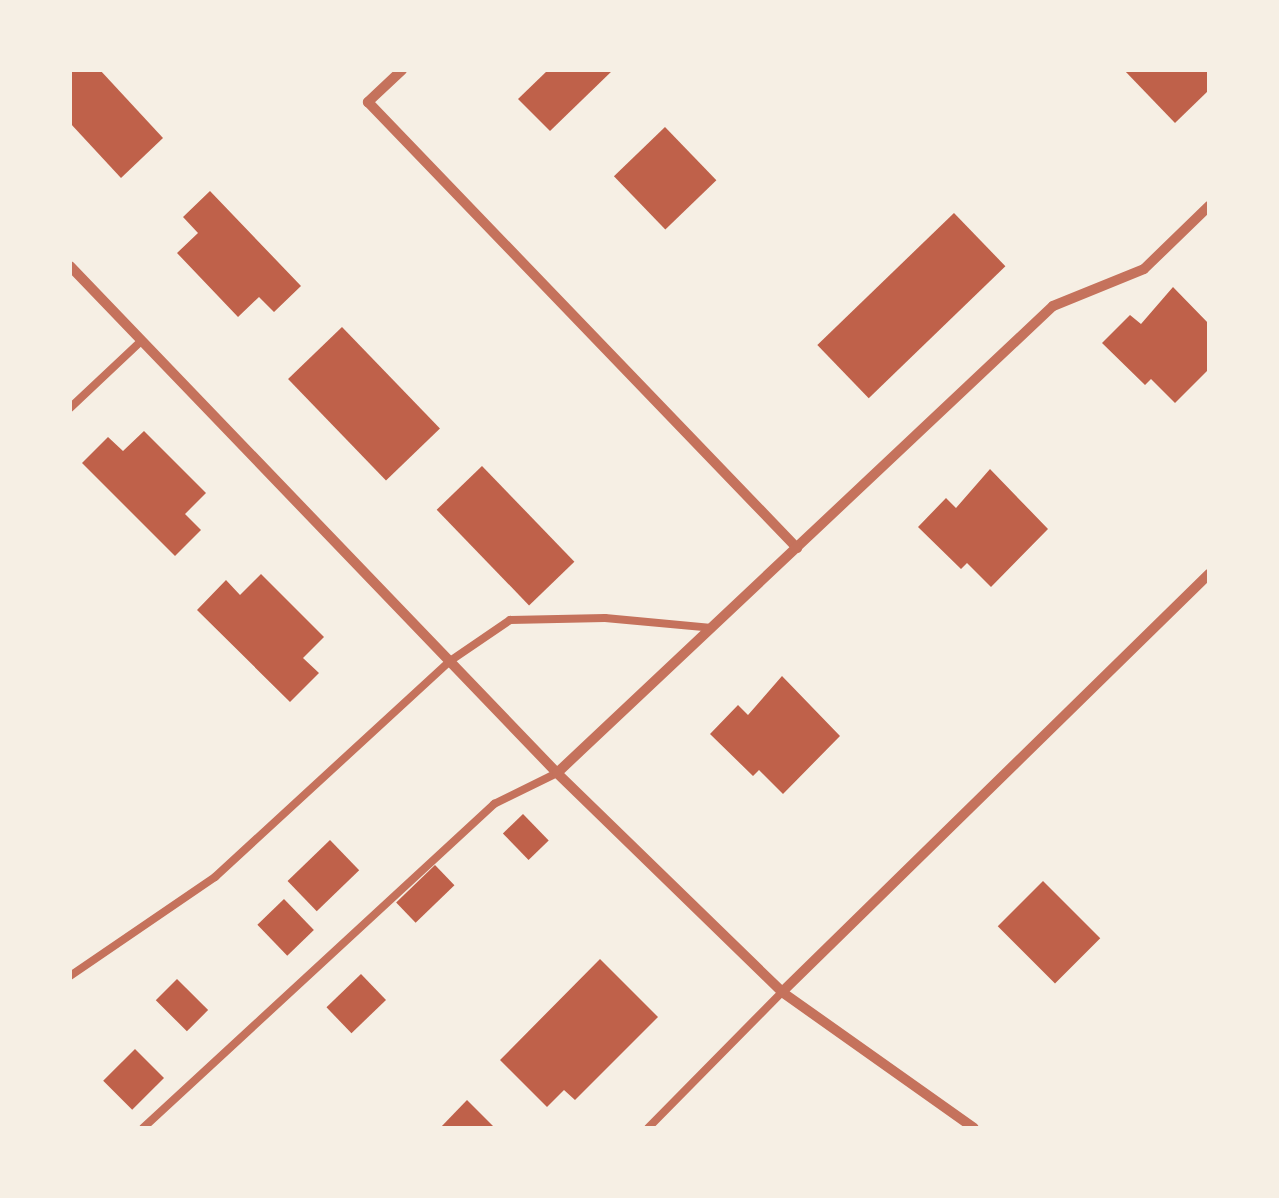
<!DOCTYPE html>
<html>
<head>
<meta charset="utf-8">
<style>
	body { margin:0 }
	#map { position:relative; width:1279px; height:1198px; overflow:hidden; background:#f6efe4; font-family:Montserrat,sans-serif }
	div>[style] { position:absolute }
	.building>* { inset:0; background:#bf614a; transform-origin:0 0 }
	.service>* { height:8px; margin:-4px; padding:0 4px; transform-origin:4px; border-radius:4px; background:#c5725c }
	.minor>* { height:10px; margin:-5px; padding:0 5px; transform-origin:5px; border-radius:5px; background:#c5725c }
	span { translate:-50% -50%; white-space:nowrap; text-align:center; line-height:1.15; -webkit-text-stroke:10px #f6efe4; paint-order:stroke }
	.frame { position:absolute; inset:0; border:72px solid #f6efe4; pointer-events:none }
</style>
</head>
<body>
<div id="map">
	<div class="building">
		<i style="clip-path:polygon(70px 70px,100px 70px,163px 138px,121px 178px,70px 123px)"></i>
		<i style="clip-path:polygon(548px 70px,613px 70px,550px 131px,518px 99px)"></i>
		<i style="clip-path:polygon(1124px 70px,1209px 70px,1209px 90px,1175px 123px)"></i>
		<i style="left:665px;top:127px;width:74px;height:71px;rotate:46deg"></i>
		<i style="clip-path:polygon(210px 191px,301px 286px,274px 312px,259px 297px,238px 317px,177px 253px,198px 233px,183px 217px)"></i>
		<i style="left:954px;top:213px;width:74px;height:190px;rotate:46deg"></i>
		<i style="clip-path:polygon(1173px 287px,1209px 324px,1209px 369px,1175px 403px,1151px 379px,1145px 385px,1102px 343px,1130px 315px,1141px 324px)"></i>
		<i style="left:342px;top:327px;width:141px;height:75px;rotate:46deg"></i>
		<i style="clip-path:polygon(144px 431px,206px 493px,185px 514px,201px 530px,175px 556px,82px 463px,108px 437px,123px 451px)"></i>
		<i style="left:482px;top:466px;width:133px;height:63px;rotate:46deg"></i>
		<i style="clip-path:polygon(990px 469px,1048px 529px,991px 587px,967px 563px,961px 569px,918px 527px,946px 498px,956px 508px)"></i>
		<i style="clip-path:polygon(261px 574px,324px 637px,303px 658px,319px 673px,290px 702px,197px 610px,226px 580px,240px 595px)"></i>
		<i style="clip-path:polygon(782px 676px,840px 736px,783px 794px,759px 770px,753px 776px,710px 734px,738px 705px,748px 715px)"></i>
		<i style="left:523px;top:814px;width:37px;height:28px;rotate:46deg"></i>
		<i style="left:330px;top:840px;width:42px;height:59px;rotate:46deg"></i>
		<i style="left:435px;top:865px;width:28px;height:54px;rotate:46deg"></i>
		<i style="left:1043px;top:881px;width:81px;height:64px;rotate:45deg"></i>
		<i style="left:284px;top:899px;width:43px;height:37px;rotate:46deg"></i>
		<i style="clip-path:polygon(600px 959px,658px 1017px,575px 1100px,564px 1090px,547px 1107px,500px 1060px)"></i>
		<i style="left:361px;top:974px;width:36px;height:48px;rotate:46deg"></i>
		<i style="left:177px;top:979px;width:44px;height:30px;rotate:45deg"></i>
		<i style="left:135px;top:1049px;width:41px;height:45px;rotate:45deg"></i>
		<i style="clip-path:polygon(467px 1100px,495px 1128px,440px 1128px)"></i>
	</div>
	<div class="service">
		<i style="left:70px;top:408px;width:98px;rotate:-43.3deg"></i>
		<i style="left:70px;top:976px;width:176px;rotate:-34.3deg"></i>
		<i style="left:215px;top:877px;width:319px;rotate:-42.6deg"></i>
		<i style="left:450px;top:661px;width:73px;rotate:-34.3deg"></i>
		<i style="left:510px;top:620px;width:95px;rotate:-1.2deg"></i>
		<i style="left:605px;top:618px;width:107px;rotate:5.3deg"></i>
		<i style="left:143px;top:1128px;width:478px;rotate:-42.7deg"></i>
		<i style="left:494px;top:804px;width:70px;rotate:-26.2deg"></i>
		<i style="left:648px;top:1128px;width:191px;rotate:-45.4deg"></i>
	</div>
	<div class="minor">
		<i style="left:402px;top:70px;width:47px;rotate:136.7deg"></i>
		<i style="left:368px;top:102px;width:619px;rotate:46.11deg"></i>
		<i style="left:70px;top:266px;width:703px;rotate:46.15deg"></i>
		<i style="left:557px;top:773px;width:314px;rotate:44.2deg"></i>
		<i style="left:782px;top:992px;width:235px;rotate:35.3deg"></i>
		<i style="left:557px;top:773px;width:681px;rotate:-43.28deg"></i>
		<i style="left:1053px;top:306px;width:98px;rotate:-22.1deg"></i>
		<i style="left:1144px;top:269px;width:91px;rotate:-44.1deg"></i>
		<i style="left:782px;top:992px;width:598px;rotate:-44.39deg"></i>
	</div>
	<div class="frame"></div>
</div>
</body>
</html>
